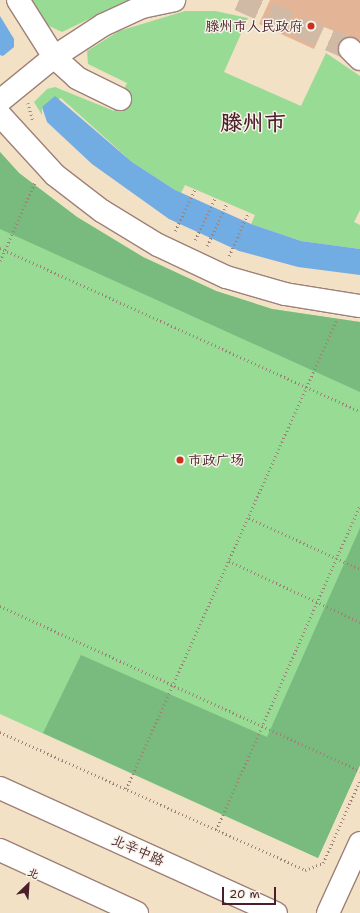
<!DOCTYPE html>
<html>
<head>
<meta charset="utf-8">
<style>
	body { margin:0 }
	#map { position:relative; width:360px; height:913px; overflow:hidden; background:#f2e1c5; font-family:"Shantell Sans","LXGW WenKai TC",sans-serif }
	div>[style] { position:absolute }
	.green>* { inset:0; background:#97db94 }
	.forest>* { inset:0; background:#79bb7e }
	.water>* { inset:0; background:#71ace2 }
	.building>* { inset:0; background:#e4b496 }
	.minor-tunnel>* { height:22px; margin-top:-11px; transform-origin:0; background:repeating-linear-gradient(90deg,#d0baa6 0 22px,transparent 0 33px) }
	.path>* { height:2.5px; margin-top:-1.25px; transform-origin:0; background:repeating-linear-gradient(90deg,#9e8078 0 1px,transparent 0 4px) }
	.roads { filter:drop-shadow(1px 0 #9e8078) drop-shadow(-1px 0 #9e8078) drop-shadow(0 1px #9e8078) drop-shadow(0 -1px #9e8078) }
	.minor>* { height:22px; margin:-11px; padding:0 11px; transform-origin:11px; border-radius:11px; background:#fff }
	.major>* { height:22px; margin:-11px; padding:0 11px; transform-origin:11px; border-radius:11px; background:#fff }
	.dots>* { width:11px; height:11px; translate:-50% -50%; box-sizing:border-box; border:2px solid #f7f3e8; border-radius:50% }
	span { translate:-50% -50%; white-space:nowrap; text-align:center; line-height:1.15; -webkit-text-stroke:3px #f7f3e8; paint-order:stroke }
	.poi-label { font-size:14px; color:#4a1f2b }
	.right { translate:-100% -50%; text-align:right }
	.left { translate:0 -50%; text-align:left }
	.street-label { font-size:14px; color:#4a1f2b }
	.town-label { font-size:22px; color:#4a1f2b; font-weight:700 }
	.north { position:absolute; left:8px; top:865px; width:40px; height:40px; -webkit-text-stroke:3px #f7f3e8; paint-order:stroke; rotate:25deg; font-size:11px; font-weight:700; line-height:16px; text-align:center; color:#4a1f2b }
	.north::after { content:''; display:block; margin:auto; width:14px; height:18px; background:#4a1f2b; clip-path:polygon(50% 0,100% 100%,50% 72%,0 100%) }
	.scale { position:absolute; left:222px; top:887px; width:54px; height:18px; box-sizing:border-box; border:2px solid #4a1f2b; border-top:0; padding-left:5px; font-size:12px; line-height:14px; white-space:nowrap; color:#4a1f2b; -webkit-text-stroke:3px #f7f3e8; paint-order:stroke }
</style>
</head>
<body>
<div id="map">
	<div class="green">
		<i style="clip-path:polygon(32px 0,128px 0,62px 32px,45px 24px)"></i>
		<i style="clip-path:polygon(185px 11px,215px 11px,248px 18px,224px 72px,301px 106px,326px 53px,360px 76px,360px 210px,354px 222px,360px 225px,360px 249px,301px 241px,251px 224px,255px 215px,185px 185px,181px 193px,175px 190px,132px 162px,61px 98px,42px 107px,42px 115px,34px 102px,47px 89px,55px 87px,114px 111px,127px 83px,88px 64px,87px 51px,119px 31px)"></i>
		<i style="clip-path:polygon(0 152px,19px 173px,77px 217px,143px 257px,216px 291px,272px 309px,360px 322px,360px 765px,318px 858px,0 714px)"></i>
	</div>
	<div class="forest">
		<i style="clip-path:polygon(0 152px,19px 173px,77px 217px,143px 257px,216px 291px,272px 309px,360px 322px,360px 392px,0 229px)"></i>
		<i style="clip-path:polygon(360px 528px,360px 765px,318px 858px,43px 733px,81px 655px,267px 737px)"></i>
	</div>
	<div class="water">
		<i style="clip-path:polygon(0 16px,14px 39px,14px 47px,3px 56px,0 55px)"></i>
		<i style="clip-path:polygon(55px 96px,132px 162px,175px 190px,251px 224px,301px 241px,360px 249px,360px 275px,298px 267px,239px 251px,169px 219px,92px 164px,47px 122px,42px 107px)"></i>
	</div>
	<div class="building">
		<i style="clip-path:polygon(270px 0,360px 0,360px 41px,324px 27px,314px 49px,259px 24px)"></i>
	</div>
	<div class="minor-tunnel">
		<i style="left:239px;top:0;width:121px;rotate:23.8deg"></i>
	</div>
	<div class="path">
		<i style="left:28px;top:103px;width:19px;rotate:74deg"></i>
		<i style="left:175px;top:231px;width:47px;rotate:-64.5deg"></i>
		<i style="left:195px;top:240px;width:47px;rotate:-64.5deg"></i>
		<i style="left:207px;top:246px;width:47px;rotate:-65.1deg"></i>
		<i style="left:0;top:248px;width:395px;rotate:24.4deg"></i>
		<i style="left:229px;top:256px;width:47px;rotate:-66.2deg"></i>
		<i style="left:0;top:261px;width:86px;rotate:-66.1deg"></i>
		<i style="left:249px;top:518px;width:122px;rotate:24.7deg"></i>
		<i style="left:229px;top:561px;width:145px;rotate:25deg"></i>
		<i style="left:0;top:606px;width:396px;rotate:24.6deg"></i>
		<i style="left:0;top:732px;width:335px;rotate:24.3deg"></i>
		<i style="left:305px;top:870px;width:19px;rotate:-21deg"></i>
		<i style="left:323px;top:863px;width:91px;rotate:-66deg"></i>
		<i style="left:126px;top:789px;width:513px;rotate:-65.83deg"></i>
		<i style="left:216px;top:830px;width:355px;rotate:-66.1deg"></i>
	</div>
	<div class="roads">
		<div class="minor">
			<i style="left:18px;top:0;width:67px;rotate:57.7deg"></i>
			<i style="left:54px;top:57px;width:31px;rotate:42deg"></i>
			<i style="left:77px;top:78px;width:48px;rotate:26deg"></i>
			<i style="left:350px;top:49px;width:14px;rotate:45deg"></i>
			<i style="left:0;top:101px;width:70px;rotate:-39.2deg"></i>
			<i style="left:54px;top:57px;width:59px;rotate:-33.1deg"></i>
			<i style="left:103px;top:25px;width:43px;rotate:-24.8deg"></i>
			<i style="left:142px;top:7px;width:33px;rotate:-12deg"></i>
			<i style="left:0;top:115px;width:81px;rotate:47.5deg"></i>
			<i style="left:55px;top:175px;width:59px;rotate:37.5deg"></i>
			<i style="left:102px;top:211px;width:66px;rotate:31.3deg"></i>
			<i style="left:158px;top:245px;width:75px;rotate:25.2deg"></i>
			<i style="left:226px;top:277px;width:61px;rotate:16.1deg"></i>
			<i style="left:285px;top:294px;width:76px;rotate:9.1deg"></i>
			<i style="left:328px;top:913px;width:77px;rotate:-65.4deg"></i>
		</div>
		<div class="major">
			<i style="left:0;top:788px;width:303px;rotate:24.4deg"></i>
			<i style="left:0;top:850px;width:151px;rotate:24.7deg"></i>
		</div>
	</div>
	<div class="dots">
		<i style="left:311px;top:26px;background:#c8321e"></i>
		<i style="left:180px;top:460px;background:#c8321e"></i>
	</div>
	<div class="poi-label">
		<span class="right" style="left:303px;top:26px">滕州市人民政府</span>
		<span class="left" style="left:188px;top:460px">市政广场</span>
	</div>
	<div class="street-label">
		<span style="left:138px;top:850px;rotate:24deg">北辛中路</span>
	</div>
	<div class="town-label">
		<span style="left:253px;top:123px">滕州市</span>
	</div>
	<div class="north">北</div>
	<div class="scale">20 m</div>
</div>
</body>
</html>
